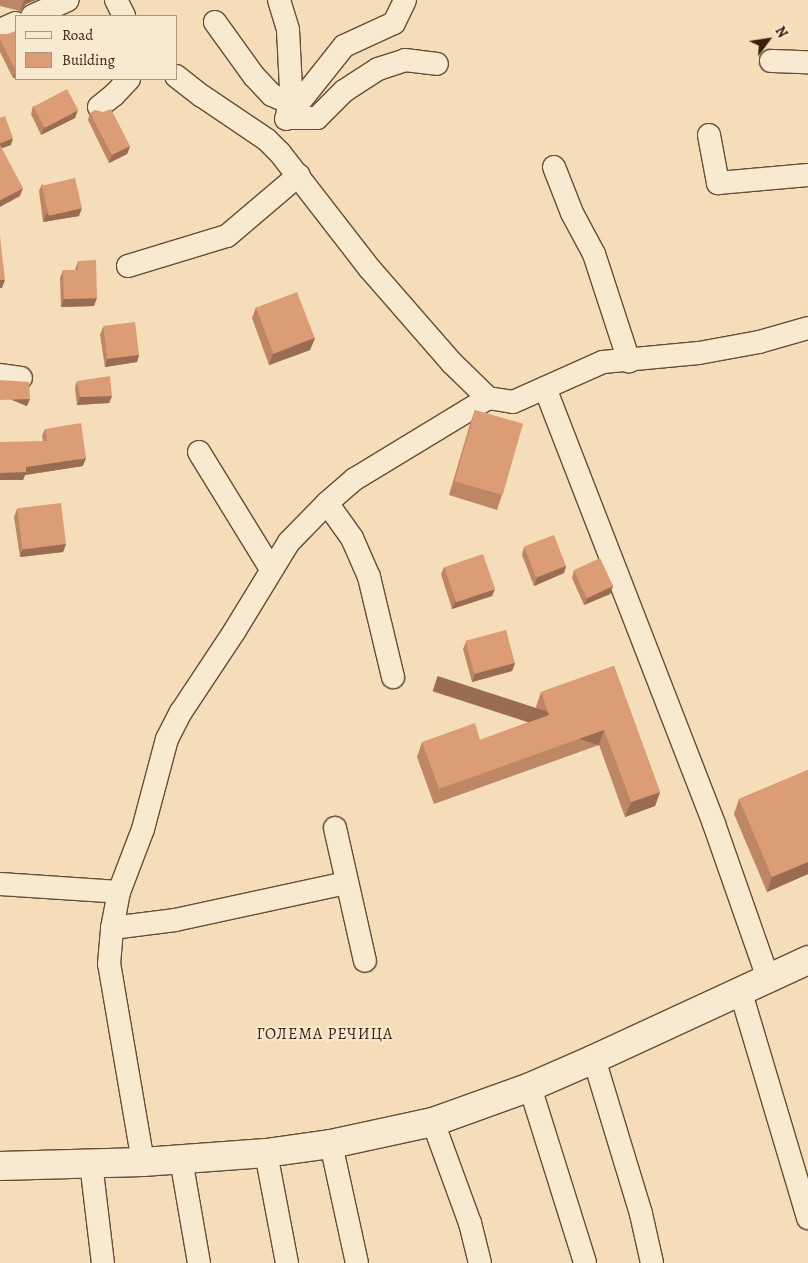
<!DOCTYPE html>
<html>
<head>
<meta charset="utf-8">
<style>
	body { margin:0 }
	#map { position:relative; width:808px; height:1263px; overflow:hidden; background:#f4ddb8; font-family:Alegreya,serif }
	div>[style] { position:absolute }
	.roads { filter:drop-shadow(1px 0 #664d38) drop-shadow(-1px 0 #664d38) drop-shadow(0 1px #664d38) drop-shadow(0 -1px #664d38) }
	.minor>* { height:22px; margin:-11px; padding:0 11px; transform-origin:11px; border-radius:11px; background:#f8e9d1 }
	.secondary>* { height:28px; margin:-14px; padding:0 14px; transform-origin:14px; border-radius:14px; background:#f8e9d1 }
	.wall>* { inset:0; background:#bd8665 }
	.shaded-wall>* { inset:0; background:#9a6d53; transform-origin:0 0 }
	.building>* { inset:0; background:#dc9c76; transform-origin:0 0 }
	span { translate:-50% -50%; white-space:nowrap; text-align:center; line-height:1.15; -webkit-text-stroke:4px #f8e9d1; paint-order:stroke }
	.quarter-label { font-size:16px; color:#361d0e; letter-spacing:1px }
	.legend { position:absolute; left:15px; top:15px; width:162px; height:65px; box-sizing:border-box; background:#f8e9d1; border:1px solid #aa9783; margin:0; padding:6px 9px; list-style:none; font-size:15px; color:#361d0e }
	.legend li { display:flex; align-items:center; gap:10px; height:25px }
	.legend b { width:25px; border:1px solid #aa9783 }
	.north { position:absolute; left:743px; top:15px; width:50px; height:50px; -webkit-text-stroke:4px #f8e9d1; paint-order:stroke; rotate:59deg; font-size:14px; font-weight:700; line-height:20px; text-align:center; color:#361d0e }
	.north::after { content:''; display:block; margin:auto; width:18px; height:22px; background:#361d0e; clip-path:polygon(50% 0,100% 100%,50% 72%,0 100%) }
</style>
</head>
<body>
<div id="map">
	<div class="roads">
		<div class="minor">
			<i style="left:116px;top:0;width:18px;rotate:63deg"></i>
			<i style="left:279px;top:0;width:31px;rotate:73deg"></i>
			<i style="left:288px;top:30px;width:59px;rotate:87.1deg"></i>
			<i style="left:291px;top:89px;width:29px;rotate:98deg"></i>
			<i style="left:287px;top:118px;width:30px"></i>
			<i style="left:317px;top:118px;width:38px;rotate:-45deg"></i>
			<i style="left:344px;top:91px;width:40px;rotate:-32.9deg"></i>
			<i style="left:378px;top:69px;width:28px;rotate:-18deg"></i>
			<i style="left:405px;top:60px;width:32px;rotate:7deg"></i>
			<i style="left:32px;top:16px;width:39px;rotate:-24deg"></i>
			<i style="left:215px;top:22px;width:67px;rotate:54.2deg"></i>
			<i style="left:254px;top:76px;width:26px;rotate:47deg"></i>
			<i style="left:272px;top:95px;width:17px;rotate:24deg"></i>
			<i style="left:0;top:30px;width:17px;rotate:-24deg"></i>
			<i style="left:771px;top:61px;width:37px;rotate:2deg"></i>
			<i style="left:176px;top:76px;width:33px;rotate:38deg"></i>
			<i style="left:202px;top:96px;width:78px;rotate:34.1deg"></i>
			<i style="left:267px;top:140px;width:18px;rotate:45deg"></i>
			<i style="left:280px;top:153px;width:147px;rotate:52.2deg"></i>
			<i style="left:370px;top:269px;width:125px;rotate:48.9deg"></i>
			<i style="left:452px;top:363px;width:50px;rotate:44.2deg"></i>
			<i style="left:488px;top:398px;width:25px;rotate:9deg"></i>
			<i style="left:513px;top:402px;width:98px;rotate:-24deg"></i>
			<i style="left:603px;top:362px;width:96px;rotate:-5.4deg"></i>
			<i style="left:699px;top:353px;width:61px;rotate:-10.4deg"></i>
			<i style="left:759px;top:342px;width:51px;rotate:-15.9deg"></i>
			<i style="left:99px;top:107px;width:19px;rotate:-39deg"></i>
			<i style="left:114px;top:95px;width:22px;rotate:-47deg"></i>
			<i style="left:286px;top:119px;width:93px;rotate:-51.5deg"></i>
			<i style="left:344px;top:46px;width:55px;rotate:-24.7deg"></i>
			<i style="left:394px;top:23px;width:25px;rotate:-64deg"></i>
			<i style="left:709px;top:135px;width:49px;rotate:79.4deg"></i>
			<i style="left:718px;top:183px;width:90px;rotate:-5.1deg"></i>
			<i style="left:554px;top:167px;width:49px;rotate:68.6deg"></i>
			<i style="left:572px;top:213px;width:47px;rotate:61.8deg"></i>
			<i style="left:594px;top:254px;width:113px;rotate:71.9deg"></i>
			<i style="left:128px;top:266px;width:103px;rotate:-16.9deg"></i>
			<i style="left:227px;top:236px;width:94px;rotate:-40.3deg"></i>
			<i style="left:0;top:375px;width:21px;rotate:8deg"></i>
			<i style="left:545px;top:388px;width:468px;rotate:68.8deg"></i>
			<i style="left:714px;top:824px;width:163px;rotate:70.7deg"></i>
			<i style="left:199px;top:452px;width:137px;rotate:58.4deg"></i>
			<i style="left:327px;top:503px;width:43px;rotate:54.5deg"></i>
			<i style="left:352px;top:538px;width:43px;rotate:66.4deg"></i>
			<i style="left:369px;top:577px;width:103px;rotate:76.5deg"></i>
			<i style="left:335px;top:828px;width:136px;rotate:77.3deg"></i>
			<i style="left:0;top:884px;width:119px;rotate:3.8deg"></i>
			<i style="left:112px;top:928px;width:64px;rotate:-7.2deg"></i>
			<i style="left:175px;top:920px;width:175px;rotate:-12.2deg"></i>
			<i style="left:741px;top:993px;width:235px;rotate:73.4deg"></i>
			<i style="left:594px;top:1059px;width:162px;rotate:73.1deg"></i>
			<i style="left:641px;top:1214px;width:50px;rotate:77.3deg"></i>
			<i style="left:530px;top:1087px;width:184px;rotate:72.6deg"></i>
			<i style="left:433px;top:1122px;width:108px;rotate:69.9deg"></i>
			<i style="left:470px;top:1223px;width:41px;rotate:76deg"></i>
			<i style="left:331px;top:1144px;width:122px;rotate:77.7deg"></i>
			<i style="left:266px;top:1153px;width:112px;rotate:79.2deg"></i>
			<i style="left:181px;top:1159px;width:106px;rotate:80.2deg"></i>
			<i style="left:143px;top:1162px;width:201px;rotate:-99.7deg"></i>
			<i style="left:109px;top:964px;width:36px;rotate:-85deg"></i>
			<i style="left:112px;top:928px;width:37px;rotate:-79deg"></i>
			<i style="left:119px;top:892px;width:67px;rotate:-69.1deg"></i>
			<i style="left:143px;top:829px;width:93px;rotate:-75.1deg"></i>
			<i style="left:167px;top:739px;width:30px;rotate:-63deg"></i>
			<i style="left:181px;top:712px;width:96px;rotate:-56.5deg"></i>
			<i style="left:234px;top:632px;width:105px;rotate:-58.6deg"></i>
			<i style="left:289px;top:542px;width:54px;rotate:-45.7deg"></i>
			<i style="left:327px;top:503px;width:37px;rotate:-41deg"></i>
			<i style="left:355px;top:479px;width:156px;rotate:-31.3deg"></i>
			<i style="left:91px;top:1163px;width:101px;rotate:83.2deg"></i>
		</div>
		<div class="secondary">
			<i style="left:0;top:1166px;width:143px;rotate:-1.6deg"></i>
			<i style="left:143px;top:1162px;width:123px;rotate:-4.2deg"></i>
			<i style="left:266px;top:1153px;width:66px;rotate:-7.9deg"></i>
			<i style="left:331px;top:1144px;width:104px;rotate:-12.2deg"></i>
			<i style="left:433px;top:1122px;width:103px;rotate:-19.8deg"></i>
			<i style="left:530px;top:1087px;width:70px;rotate:-23.6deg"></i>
			<i style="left:594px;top:1059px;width:236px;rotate:-24.8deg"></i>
		</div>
	</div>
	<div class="wall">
		<i style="clip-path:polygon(0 0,36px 0,26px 4px,20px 11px,0 6px)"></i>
		<i style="clip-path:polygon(16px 31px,16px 77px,13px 78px,0 52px,0 34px,8px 34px)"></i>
		<i style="clip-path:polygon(33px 106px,75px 118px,41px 135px,31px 114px)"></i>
		<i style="clip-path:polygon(90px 113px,130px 146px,127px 154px,109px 163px,88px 120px)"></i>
		<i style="clip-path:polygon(42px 184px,79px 216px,43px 222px,39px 191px)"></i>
		<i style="clip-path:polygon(78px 261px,94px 306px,61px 307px,60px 278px,63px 270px,75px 270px)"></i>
		<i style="clip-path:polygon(256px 307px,315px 338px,310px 350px,269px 365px,252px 318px)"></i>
		<i style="clip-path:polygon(103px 327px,139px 355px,137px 362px,105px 367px,100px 335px)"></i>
		<i style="clip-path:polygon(77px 381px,112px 396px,109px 403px,77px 405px,75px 388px)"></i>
		<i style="clip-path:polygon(475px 410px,502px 495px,497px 510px,449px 495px,470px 424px)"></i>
		<i style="clip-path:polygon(45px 429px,83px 466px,25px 475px,23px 480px,0 480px,43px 441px,42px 436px)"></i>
		<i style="clip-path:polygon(17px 509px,66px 544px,63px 552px,20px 557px,14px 517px)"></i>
		<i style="clip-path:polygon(524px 547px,566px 566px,564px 573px,534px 586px,522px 555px)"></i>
		<i style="clip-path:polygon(444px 567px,492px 596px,452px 609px,441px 574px)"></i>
		<i style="clip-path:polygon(574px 570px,613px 586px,610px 594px,584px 605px,572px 578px)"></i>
		<i style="clip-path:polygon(466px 642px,515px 663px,512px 671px,472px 682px,463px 649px)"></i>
		<i style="clip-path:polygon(614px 666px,660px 792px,655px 806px,625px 817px,599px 745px,434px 804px,417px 757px,422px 742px,480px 740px,540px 718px,536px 707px,541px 692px)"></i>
		<i style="clip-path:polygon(808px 770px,808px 874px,767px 892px,734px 814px,739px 799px)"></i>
	</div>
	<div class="shaded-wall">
		<i style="clip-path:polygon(24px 0,36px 0,26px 4px,20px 11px)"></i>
		<i style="clip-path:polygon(16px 71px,16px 77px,13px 78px)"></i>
		<i style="clip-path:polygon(78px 110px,75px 118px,41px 135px,44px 127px)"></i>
		<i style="clip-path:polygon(13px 138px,11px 145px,0 149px,0 143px)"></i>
		<i style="clip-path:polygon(130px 146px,127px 154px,109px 163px,112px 155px)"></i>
		<i style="clip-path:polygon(23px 188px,20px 196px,0 207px,0 200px)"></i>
		<i style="clip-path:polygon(82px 208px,79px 216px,43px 222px,46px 214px)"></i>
		<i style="clip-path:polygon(0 280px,5px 280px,2px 288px,0 288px)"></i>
		<i style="clip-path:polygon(97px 298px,94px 306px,61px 307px,64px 299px)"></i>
		<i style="clip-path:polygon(315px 338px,310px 350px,269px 365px,273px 354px)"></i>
		<i style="clip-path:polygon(139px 355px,137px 362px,105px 367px,107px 359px)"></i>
		<i style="clip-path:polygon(112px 396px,109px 403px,77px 405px,80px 397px)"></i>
		<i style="left:30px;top:399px;width:8px;height:30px;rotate:113deg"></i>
		<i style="clip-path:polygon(86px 458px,83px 466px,25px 475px,23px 480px,0 480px,0 473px,26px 467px)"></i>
		<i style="clip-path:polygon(66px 544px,63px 552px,20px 557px,22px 550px)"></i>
		<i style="clip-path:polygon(566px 566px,564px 573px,534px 586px,537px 578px)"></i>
		<i style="clip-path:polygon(613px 586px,610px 594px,584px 605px,587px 598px)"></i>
		<i style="clip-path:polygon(495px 589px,492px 596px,452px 609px,455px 602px)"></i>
		<i style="clip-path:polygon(515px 663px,512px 671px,472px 682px,475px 674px)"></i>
		<i style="left:604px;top:730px;width:16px;height:175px;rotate:108deg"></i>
		<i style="clip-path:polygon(660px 792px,655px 806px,625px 817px,631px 802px)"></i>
		<i style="clip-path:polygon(808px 862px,808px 874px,767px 892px,772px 877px)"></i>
	</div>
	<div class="building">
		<i style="clip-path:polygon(16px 31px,16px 71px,0 39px,0 34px,8px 34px)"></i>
		<i style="left:67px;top:89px;width:24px;height:38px;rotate:62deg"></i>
		<i style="clip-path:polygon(111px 109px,130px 146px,112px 155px,90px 113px,95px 110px,103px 112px)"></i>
		<i style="clip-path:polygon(5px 116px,13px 138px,0 143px,0 118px)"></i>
		<i style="clip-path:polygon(0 145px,23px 188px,0 200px)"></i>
		<i style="left:75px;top:178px;width:31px;height:34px;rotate:77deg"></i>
		<i style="clip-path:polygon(0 236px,5px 280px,0 280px)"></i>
		<i style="clip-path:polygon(96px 260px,97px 298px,64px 299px,63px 270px,78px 270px,78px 261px)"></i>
		<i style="left:297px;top:292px;width:49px;height:44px;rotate:69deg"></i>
		<i style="left:135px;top:322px;width:33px;height:32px;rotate:83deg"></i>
		<i style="clip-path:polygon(110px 376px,112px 396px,80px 397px,77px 381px)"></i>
		<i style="clip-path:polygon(0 380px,29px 382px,30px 399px,0 400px)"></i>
		<i style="left:475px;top:410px;width:50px;height:74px;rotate:16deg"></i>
		<i style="clip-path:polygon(81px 423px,86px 458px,26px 467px,26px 472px,0 473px,0 442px,47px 441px,45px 429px)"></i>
		<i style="left:61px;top:503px;width:41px;height:44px;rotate:83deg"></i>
		<i style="left:554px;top:535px;width:33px;height:32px;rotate:69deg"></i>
		<i style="left:483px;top:554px;width:37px;height:41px;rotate:71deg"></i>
		<i style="left:600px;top:558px;width:31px;height:29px;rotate:65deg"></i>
		<i style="left:506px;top:630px;width:34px;height:42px;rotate:75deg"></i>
		<i style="clip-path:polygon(614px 666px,660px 792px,631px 802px,604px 730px,439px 789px,422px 742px,475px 723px,480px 740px,549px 715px,541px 692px)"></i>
		<i style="clip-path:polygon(808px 770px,808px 862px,772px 877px,739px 799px)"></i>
	</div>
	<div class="quarter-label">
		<span style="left:325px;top:1034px">ГОЛЕМА РЕЧИЦА</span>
	</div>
	<ul class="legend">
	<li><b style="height:6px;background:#f8e9d1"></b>Road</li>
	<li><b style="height:14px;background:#dc9c76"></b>Building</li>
	</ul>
	<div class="north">N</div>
</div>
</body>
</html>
